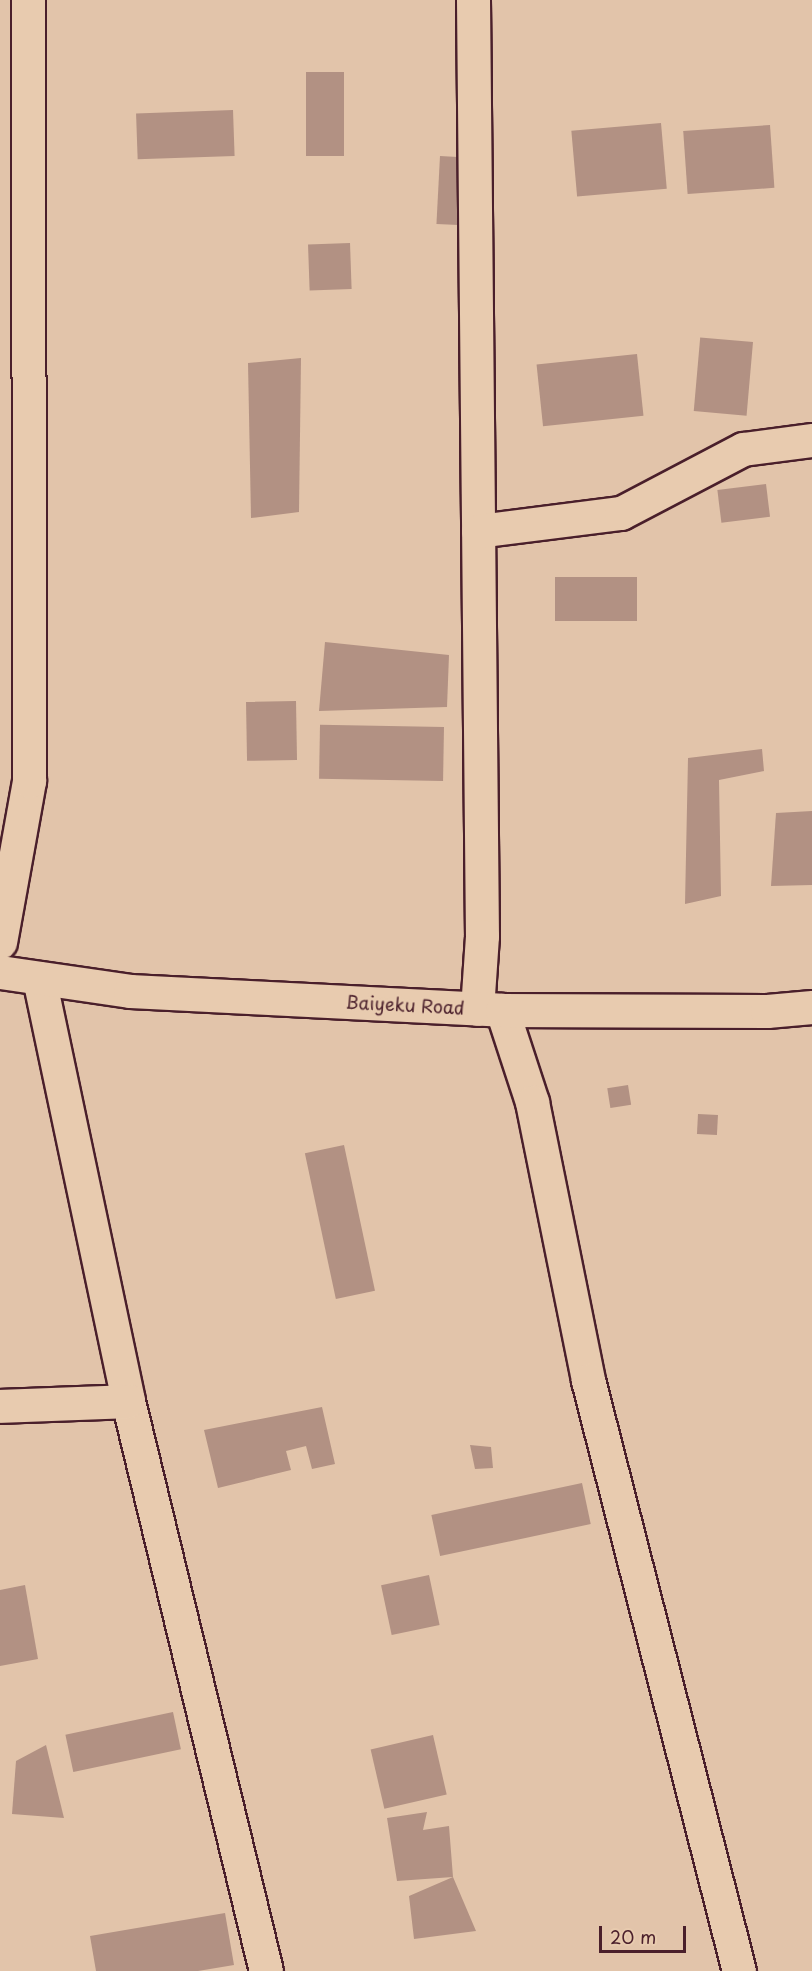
<!DOCTYPE html>
<html>
<head>
<meta charset="utf-8">
<style>
	body { margin:0 }
	#map { position:relative; width:812px; height:1971px; overflow:hidden; background:#e2c4aa; font-family:"Playpen Sans",sans-serif }
	div>[style] { position:absolute }
	.building>* { inset:0; background:#b29183; transform-origin:0 0 }
	.roads { filter:drop-shadow(2px 0 #4a1f2b) drop-shadow(-2px 0 #4a1f2b) drop-shadow(0 2px #4a1f2b) drop-shadow(0 -2px #4a1f2b) }
	.minor>* { height:33px; margin:-16.5px; padding:0 16.5px; transform-origin:16.5px; border-radius:16.5px; background:#e8cbaf }
	.major>* { height:33px; margin:-16.5px; padding:0 16.5px; transform-origin:16.5px; border-radius:16.5px; background:#e8cbaf }
	span { translate:-50% -50%; white-space:nowrap; text-align:center; line-height:1.15; -webkit-text-stroke:5px #e8cbaf; paint-order:stroke }
	.street-label { font-size:18px; color:#4a1f2b }
	.scale { position:absolute; left:599px; top:1926px; width:87px; height:27px; box-sizing:border-box; border:3px solid #4a1f2b; border-top:0; padding-left:8px; font-size:18px; line-height:21px; white-space:nowrap; color:#4a1f2b; -webkit-text-stroke:4px #e8cbaf; paint-order:stroke }
</style>
</head>
<body>
<div id="map">
	<div class="building">
		<i style="left:306px;top:72px;width:38px;height:84px"></i>
		<i style="left:233px;top:110px;width:46px;height:97px;rotate:88deg"></i>
		<i style="left:661px;top:123px;width:66px;height:90px;rotate:85deg"></i>
		<i style="left:770px;top:125px;width:63px;height:87px;rotate:86deg"></i>
		<i style="left:440px;top:156px;width:22px;height:68px;rotate:3deg"></i>
		<i style="left:350px;top:243px;width:46px;height:42px;rotate:88deg"></i>
		<i style="left:753px;top:342px;width:74px;height:53px;rotate:95deg"></i>
		<i style="left:637px;top:354px;width:62px;height:101px;rotate:84deg"></i>
		<i style="clip-path:polygon(301px 358px,299px 512px,251px 518px,248px 363px)"></i>
		<i style="left:766px;top:484px;width:33px;height:49px;rotate:83deg"></i>
		<i style="left:637px;top:577px;width:44px;height:82px;rotate:90deg"></i>
		<i style="clip-path:polygon(325px 642px,449px 655px,447px 707px,319px 711px)"></i>
		<i style="left:296px;top:701px;width:59px;height:50px;rotate:89deg"></i>
		<i style="left:444px;top:727px;width:54px;height:124px;rotate:91deg"></i>
		<i style="clip-path:polygon(762px 749px,764px 771px,719px 780px,721px 896px,685px 904px,688px 758px)"></i>
		<i style="clip-path:polygon(812px 811px,812px 885px,771px 886px,776px 813px)"></i>
		<i style="left:628px;top:1085px;width:20px;height:21px;rotate:81deg"></i>
		<i style="left:698px;top:1114px;width:20px;height:20px;rotate:3deg"></i>
		<i style="left:344px;top:1145px;width:149px;height:40px;rotate:78deg"></i>
		<i style="clip-path:polygon(322px 1407px,335px 1464px,312px 1469px,306px 1446px,286px 1451px,291px 1470px,218px 1488px,204px 1430px)"></i>
		<i style="clip-path:polygon(470px 1445px,491px 1447px,493px 1468px,475px 1469px)"></i>
		<i style="left:582px;top:1483px;width:42px;height:154px;rotate:78deg"></i>
		<i style="left:429px;top:1575px;width:51px;height:49px;rotate:78deg"></i>
		<i style="clip-path:polygon(25px 1585px,38px 1659px,0 1666px,0 1590px)"></i>
		<i style="left:173px;top:1712px;width:38px;height:110px;rotate:78deg"></i>
		<i style="left:433px;top:1735px;width:61px;height:64px;rotate:77deg"></i>
		<i style="clip-path:polygon(46px 1745px,64px 1818px,12px 1814px,16px 1761px)"></i>
		<i style="clip-path:polygon(427px 1812px,423px 1830px,449px 1826px,453px 1877px,476px 1931px,414px 1939px,409px 1896px,453px 1877px,397px 1881px,387px 1818px)"></i>
		<i style="clip-path:polygon(225px 1913px,234px 1965px,198px 1971px,96px 1971px,90px 1936px)"></i>
	</div>
	<div class="roads">
		<div class="minor">
			<i style="left:473px;top:0;width:936px;rotate:89.45deg"></i>
			<i style="left:482px;top:936px;width:73px;rotate:93.9deg"></i>
			<i style="left:478px;top:531px;width:144px;rotate:-7.2deg"></i>
			<i style="left:621px;top:513px;width:138px;rotate:-27.7deg"></i>
			<i style="left:743px;top:449px;width:70px;rotate:-7.4deg"></i>
			<i style="left:0;top:942px;width:164px;rotate:-79.8deg"></i>
			<i style="left:29px;top:781px;width:781px;rotate:-90.07deg"></i>
			<i style="left:39px;top:978px;width:432px;rotate:78.1deg"></i>
			<i style="left:128px;top:1401px;width:586px;rotate:76.39deg"></i>
			<i style="left:502px;top:1010px;width:97px;rotate:71.9deg"></i>
			<i style="left:532px;top:1102px;width:284px;rotate:78.6deg"></i>
			<i style="left:588px;top:1380px;width:610px;rotate:75.67deg"></i>
			<i style="left:0;top:1406px;width:128px;rotate:-2.2deg"></i>
		</div>
		<div class="major">
			<i style="left:0;top:972px;width:131px;rotate:8.3deg"></i>
			<i style="left:130px;top:991px;width:372px;rotate:2.9deg"></i>
			<i style="left:502px;top:1010px;width:265px;rotate:0.2deg"></i>
			<i style="left:767px;top:1011px;width:45px;rotate:-5.1deg"></i>
		</div>
	</div>
	<div class="street-label">
		<span style="left:405px;top:1005px;rotate:3deg">Baiyeku Road</span>
	</div>
	<div class="scale">20 m</div>
</div>
</body>
</html>
